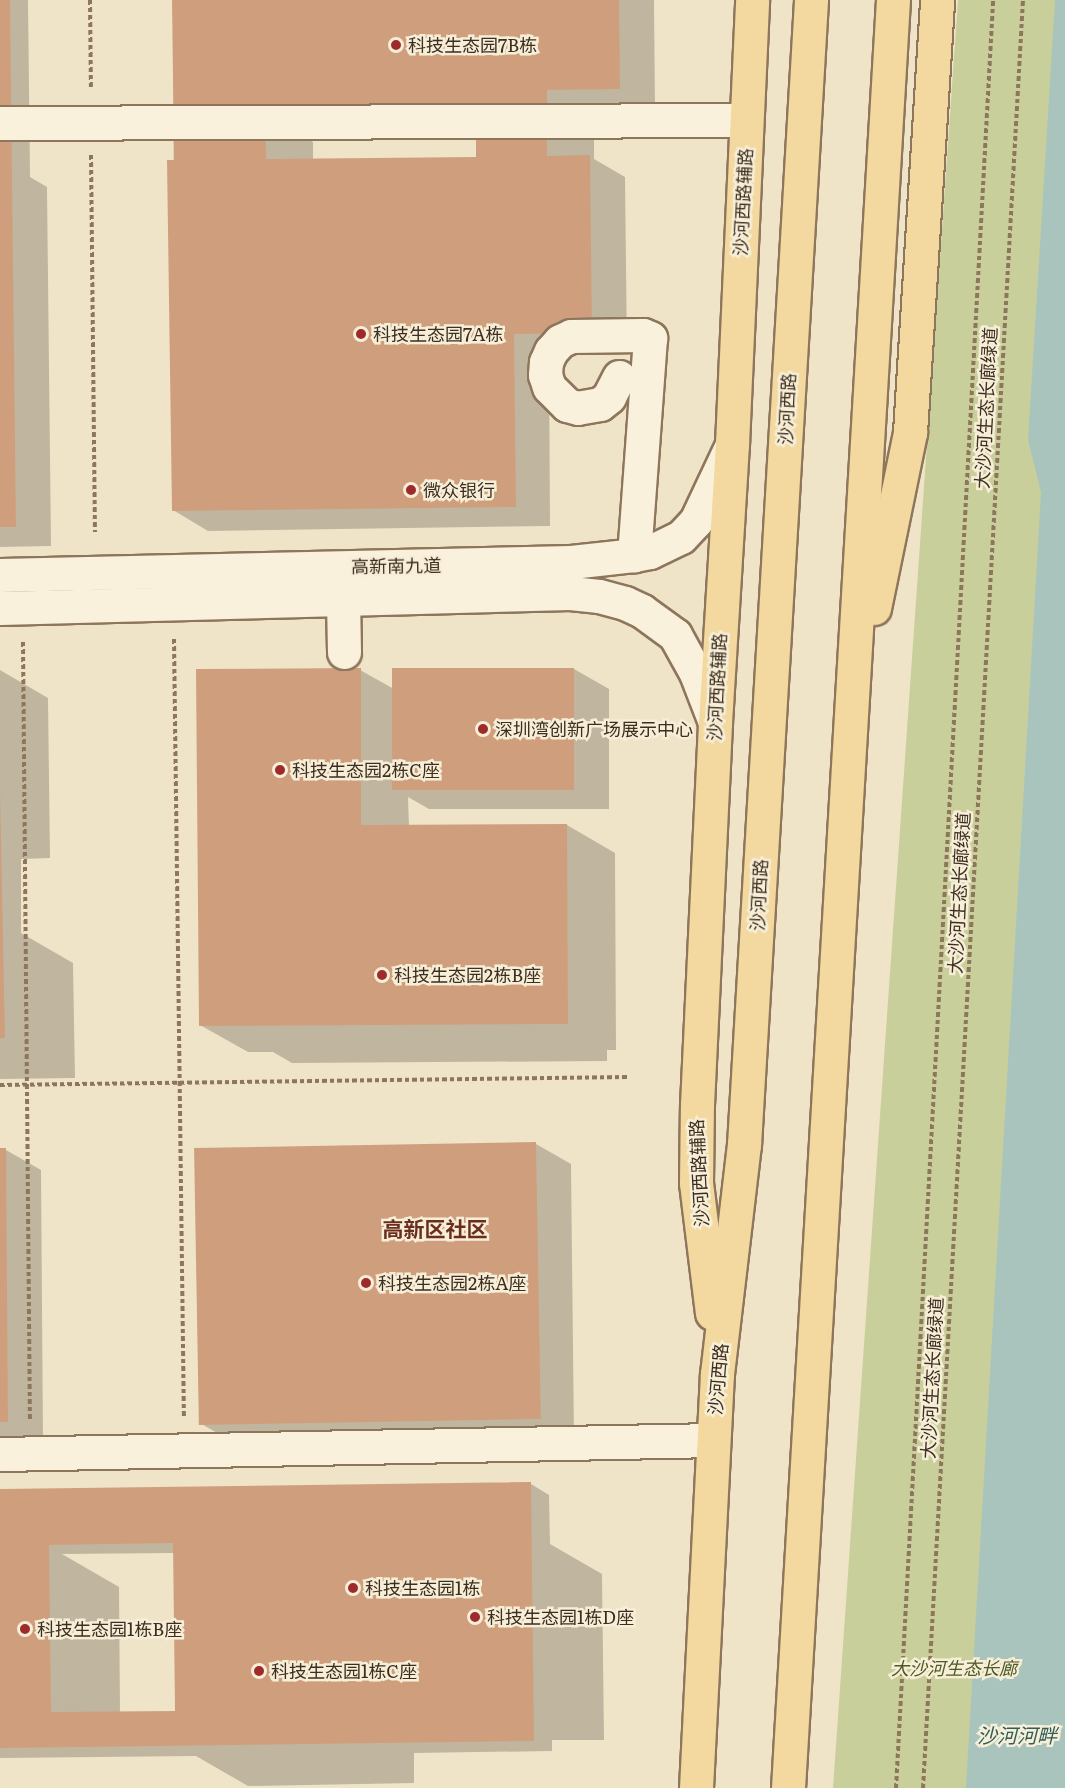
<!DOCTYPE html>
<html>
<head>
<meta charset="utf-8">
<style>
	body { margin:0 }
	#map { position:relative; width:1065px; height:1788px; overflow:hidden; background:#f0e4c8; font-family:Literata,"Noto Sans SC",serif }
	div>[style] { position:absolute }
	.green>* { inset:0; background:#c9cf9b }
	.water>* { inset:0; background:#a9c4bc }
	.shadow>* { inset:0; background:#0003 }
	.building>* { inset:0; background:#cf9f7d; transform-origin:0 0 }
	.path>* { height:4px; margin-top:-2px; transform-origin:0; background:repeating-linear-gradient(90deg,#8d765c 0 4.5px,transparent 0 7.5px) }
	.roads { filter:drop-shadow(2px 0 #8d765c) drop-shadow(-2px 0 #8d765c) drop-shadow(0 2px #8d765c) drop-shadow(0 -2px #8d765c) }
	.minor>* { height:33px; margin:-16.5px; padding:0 16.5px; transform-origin:16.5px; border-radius:16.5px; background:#faf1dc }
	.major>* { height:33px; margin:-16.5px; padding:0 16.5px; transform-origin:16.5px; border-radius:16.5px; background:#f3d9a0 }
	.dots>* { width:16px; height:16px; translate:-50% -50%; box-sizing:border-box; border:3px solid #f7eed8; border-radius:50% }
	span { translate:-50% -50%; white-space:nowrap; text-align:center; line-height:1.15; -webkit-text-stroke:5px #f7eed8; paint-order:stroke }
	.poi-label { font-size:18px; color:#3d2e20 }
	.left { translate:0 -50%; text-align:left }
	.street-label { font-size:18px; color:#3d2e20 }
	.park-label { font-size:18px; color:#4d5a26; font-style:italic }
	.water-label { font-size:20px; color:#2f5d5a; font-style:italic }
	.quarter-label { font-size:21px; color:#6b2e1e; font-weight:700 }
</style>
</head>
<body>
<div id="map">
	<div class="green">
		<i style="clip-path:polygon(958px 0,1065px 0,1065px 1788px,833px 1788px)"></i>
	</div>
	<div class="water">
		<i style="clip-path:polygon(1055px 0,1065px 0,1065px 1788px,966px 1788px,1041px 492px,1028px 440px)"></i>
	</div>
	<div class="shadow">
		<i style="clip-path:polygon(0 0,28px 0,30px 177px,47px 187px,51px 546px,0 547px)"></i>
		<i style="clip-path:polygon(evenodd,174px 0,654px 0,655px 109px,582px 133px,594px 140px,594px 159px,625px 177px,627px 353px,549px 354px,550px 526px,208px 531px,173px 510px,174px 0,477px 131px,478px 158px,313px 160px,313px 142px,296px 133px,477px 131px)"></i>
		<i style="clip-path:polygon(574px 669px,609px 689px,609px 809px,429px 809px,408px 797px,409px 826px,567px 825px,615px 853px,616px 1050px,607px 1050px,607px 1061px,292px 1063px,273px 1052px,248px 1052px,200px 1025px,360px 670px,394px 689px)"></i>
		<i style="clip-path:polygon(0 670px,48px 698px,50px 858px,21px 859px,21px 933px,73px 963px,75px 1078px,0 1079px)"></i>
		<i style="clip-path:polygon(536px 1144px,571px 1164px,574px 1439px,233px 1442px,198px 1422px)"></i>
		<i style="clip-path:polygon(0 1150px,6px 1150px,41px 1170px,43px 1442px,0 1442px)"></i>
		<i style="clip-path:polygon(evenodd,531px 1484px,549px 1495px,550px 1544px,602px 1574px,604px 1740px,552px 1740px,552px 1751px,414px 1753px,414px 1783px,248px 1786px,196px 1756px,0 1758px,0 1491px,531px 1484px,175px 1553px,177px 1714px,120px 1713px,119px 1587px,62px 1554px,175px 1553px)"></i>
	</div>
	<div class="building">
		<i style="clip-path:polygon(0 0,10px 0,16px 527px,0 527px)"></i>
		<i style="clip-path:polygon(evenodd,172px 0,619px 0,620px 89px,547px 90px,547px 156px,590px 155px,592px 333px,514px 334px,516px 507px,172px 511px,167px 160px,174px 160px,172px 0,476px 111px,476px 157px,266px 159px,265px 113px,476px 111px)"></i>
		<i style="clip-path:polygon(361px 668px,361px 825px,567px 824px,568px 1024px,199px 1026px,196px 669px)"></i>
		<i style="left:392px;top:668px;width:182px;height:122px"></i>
		<i style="clip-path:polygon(0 788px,5px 1038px,0 1038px)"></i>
		<i style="left:536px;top:1142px;width:277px;height:342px;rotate:89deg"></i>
		<i style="clip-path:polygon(0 1148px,6px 1148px,8px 1422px,0 1422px)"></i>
		<i style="clip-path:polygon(evenodd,531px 1482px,534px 1741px,0 1748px,0 1489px,531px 1482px,173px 1543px,175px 1711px,51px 1712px,49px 1545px,173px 1543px)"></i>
	</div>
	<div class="path">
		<i style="left:90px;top:0;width:90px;rotate:89.4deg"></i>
		<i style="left:91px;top:155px;width:377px;rotate:89.4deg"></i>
		<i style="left:174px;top:639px;width:780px;rotate:89.27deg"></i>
		<i style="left:23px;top:642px;width:780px;rotate:89.49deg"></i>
		<i style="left:0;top:1085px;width:629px;rotate:-0.73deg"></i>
		<i style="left:896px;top:1788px;width:1791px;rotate:-86.89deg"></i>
		<i style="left:923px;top:1788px;width:1791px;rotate:-86.8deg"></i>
	</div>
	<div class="roads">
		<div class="minor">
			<i style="left:0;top:123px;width:746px;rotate:-0.23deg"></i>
			<i style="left:619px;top:377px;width:22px;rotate:117deg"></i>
			<i style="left:609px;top:397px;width:11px;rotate:142deg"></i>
			<i style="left:600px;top:404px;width:22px;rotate:170deg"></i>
			<i style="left:578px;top:408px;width:11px;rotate:-165deg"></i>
			<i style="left:567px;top:405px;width:25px;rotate:-135deg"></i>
			<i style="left:549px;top:387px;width:13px;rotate:-108deg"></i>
			<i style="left:545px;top:375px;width:13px;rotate:-86deg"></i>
			<i style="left:546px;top:362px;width:12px;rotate:-66deg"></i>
			<i style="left:551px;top:351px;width:13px;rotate:-48deg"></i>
			<i style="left:560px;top:341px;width:12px;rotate:-24deg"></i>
			<i style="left:571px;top:336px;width:72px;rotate:-0.8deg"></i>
			<i style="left:643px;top:335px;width:8px;rotate:23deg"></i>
			<i style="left:650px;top:338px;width:218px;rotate:94.2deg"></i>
			<i style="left:0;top:575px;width:571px;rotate:-1.3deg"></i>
			<i style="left:571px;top:562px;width:63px;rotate:-6.3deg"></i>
			<i style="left:634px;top:555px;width:16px;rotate:-11deg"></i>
			<i style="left:650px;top:552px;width:34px;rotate:-26deg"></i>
			<i style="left:681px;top:537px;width:22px;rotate:-47deg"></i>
			<i style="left:696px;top:521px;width:80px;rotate:-64.7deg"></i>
			<i style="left:343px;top:599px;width:53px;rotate:88.9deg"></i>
			<i style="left:0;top:608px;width:570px;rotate:-1.51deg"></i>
			<i style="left:570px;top:593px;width:29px;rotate:6deg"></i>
			<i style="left:599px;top:596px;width:27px;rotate:15deg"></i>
			<i style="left:625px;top:603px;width:19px;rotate:25deg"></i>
			<i style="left:642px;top:611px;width:41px;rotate:36deg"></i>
			<i style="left:675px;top:635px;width:43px;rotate:61.1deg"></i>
			<i style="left:696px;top:673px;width:53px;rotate:68.8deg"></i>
			<i style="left:0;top:1454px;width:713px;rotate:-1.12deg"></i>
		</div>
		<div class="major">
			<i style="left:874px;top:608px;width:180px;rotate:-78.4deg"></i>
			<i style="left:910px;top:432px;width:433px;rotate:-86.4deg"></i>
			<i style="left:712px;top:1313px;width:131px;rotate:-97deg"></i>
			<i style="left:696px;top:1183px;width:78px;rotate:-89.3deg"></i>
			<i style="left:697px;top:1105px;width:383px;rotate:-87.3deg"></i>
			<i style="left:715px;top:722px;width:279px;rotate:-86.5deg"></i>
			<i style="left:732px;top:444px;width:444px;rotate:-87.4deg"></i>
			<i style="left:696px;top:1788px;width:415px;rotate:-87.1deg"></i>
			<i style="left:717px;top:1374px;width:231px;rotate:-83.3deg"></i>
			<i style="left:744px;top:1145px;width:1147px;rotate:-86.65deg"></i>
			<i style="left:788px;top:1788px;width:1791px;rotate:-86.64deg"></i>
		</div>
	</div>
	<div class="dots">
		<i style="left:396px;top:45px;background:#9e2a2b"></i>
		<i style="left:361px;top:334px;background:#9e2a2b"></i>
		<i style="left:411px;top:490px;background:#9e2a2b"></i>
		<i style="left:483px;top:729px;background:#9e2a2b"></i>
		<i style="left:280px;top:770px;background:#9e2a2b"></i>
		<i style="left:382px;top:975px;background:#9e2a2b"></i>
		<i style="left:366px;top:1283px;background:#9e2a2b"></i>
		<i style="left:353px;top:1588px;background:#9e2a2b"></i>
		<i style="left:475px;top:1617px;background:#9e2a2b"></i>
		<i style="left:25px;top:1629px;background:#9e2a2b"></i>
		<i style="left:259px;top:1671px;background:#9e2a2b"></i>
	</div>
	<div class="poi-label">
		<span class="left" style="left:408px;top:45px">科技生态园7B栋</span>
		<span class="left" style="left:373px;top:334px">科技生态园7A栋</span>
		<span class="left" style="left:423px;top:490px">微众银行</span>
		<span class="left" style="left:495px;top:729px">深圳湾创新广场展示中心</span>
		<span class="left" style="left:292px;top:770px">科技生态园2栋C座</span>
		<span class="left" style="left:394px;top:975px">科技生态园2栋B座</span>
		<span class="left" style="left:378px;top:1283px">科技生态园2栋A座</span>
		<span class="left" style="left:365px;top:1588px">科技生态园1栋</span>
		<span class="left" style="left:487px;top:1617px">科技生态园1栋D座</span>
		<span class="left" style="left:37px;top:1629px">科技生态园1栋B座</span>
		<span class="left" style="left:271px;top:1671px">科技生态园1栋C座</span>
	</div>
	<div class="street-label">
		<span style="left:743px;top:202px;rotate:-87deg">沙河西路辅路</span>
		<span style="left:986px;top:408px;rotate:-87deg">大沙河生态长廊绿道</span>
		<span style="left:787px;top:409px;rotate:-87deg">沙河西路</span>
		<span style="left:396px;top:566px;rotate:-1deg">高新南九道</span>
		<span style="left:717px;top:687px;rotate:-87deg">沙河西路辅路</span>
		<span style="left:959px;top:893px;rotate:-87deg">大沙河生态长廊绿道</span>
		<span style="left:759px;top:895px;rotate:-87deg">沙河西路</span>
		<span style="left:699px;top:1173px;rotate:-93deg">沙河西路辅路</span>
		<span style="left:932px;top:1378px;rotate:-87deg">大沙河生态长廊绿道</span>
		<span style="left:718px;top:1379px;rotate:-85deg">沙河西路</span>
	</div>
	<div class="park-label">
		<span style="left:954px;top:1668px">大沙河生态长廊</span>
	</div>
	<div class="water-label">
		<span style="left:1017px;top:1734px">沙河河畔</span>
	</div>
	<div class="quarter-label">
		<span style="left:435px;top:1228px">高新区社区</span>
	</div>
</div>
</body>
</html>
